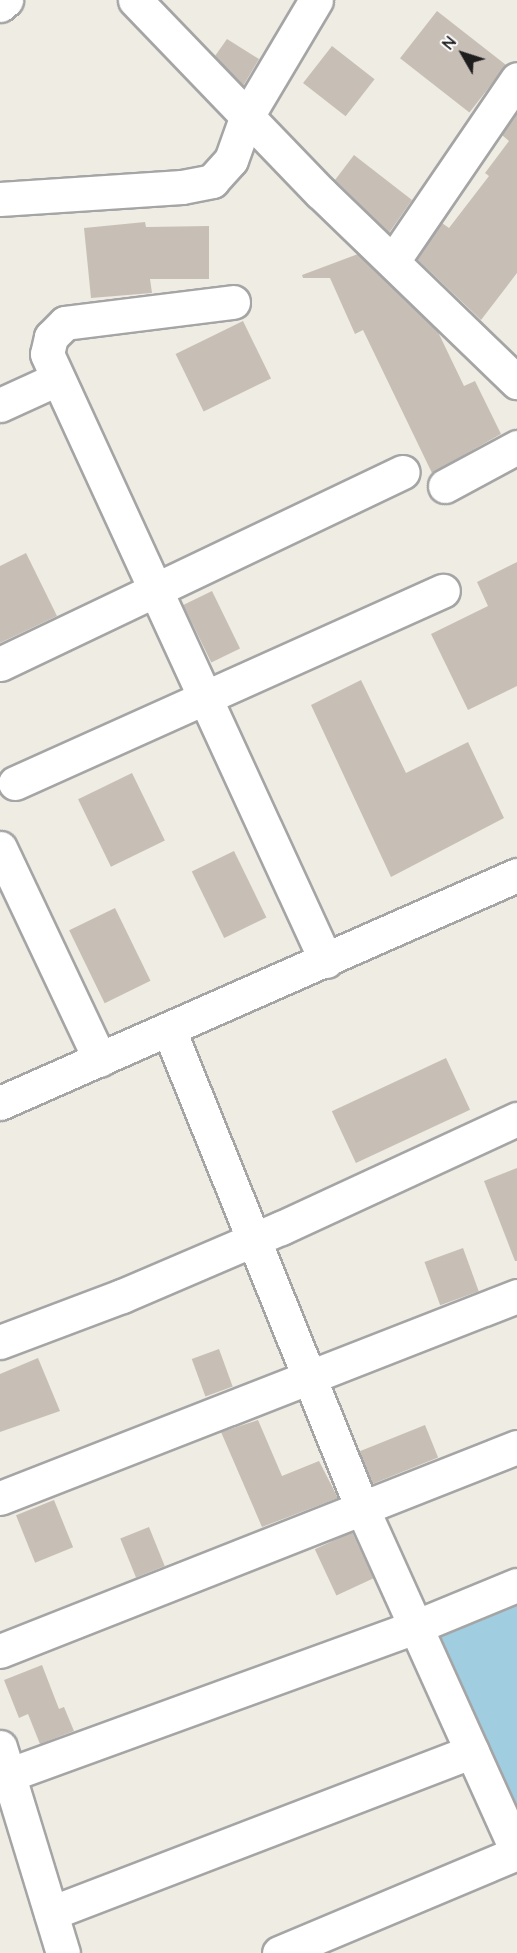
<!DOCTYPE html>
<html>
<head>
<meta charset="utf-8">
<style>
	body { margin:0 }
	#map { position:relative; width:517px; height:1953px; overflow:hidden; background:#efece3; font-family:Quicksand,sans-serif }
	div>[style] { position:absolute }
	.water>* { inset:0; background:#a1cde0 }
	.building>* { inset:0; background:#c7bfb6; transform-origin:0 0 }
	.roads { filter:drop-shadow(2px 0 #a5a5a5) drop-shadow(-2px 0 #a5a5a5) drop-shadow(0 2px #a5a5a5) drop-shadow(0 -2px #a5a5a5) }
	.minor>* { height:33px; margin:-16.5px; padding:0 16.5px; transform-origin:16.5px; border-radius:16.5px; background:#fff }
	span { translate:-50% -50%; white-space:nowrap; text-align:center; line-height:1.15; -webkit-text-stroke:5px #fff; paint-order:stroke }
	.north { position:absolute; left:433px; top:24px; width:60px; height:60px; -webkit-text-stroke:4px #fff; paint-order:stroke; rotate:309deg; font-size:16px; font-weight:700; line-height:24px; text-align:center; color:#1e1e1e }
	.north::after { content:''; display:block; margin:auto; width:21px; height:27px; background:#1e1e1e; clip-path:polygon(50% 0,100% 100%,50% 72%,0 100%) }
</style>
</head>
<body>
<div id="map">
	<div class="water">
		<i style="clip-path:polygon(517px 1602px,517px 1812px,440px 1641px,442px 1633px)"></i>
	</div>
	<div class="building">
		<i style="left:437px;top:11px;width:88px;height:60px;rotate:38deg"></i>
		<i style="clip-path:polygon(227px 39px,259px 59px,243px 86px,215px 56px)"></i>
		<i style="left:332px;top:46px;width:54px;height:47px;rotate:38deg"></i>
		<i style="clip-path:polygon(517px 112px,517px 273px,481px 320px,417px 259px,442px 223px,449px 228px,489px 176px,485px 173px,509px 141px,502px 135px)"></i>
		<i style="clip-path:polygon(354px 155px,412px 200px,389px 233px,335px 180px)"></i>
		<i style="clip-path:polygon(145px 222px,146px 227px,209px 226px,209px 279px,150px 279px,152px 293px,91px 298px,84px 228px)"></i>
		<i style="clip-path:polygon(358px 254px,438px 332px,464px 386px,475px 381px,501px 434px,432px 473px,363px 330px,355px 334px,330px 278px,303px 278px,302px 275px)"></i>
		<i style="left:243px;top:321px;width:64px;height:75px;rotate:64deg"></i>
		<i style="clip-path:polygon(26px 553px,57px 616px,0 643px,0 566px)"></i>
		<i style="clip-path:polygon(517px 562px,517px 686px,468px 710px,431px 634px,488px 606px,477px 582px)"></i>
		<i style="left:212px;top:591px;width:64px;height:32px;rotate:64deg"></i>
		<i style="clip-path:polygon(361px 680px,406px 773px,468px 742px,504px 818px,391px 877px,311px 705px)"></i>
		<i style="left:132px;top:773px;width:75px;height:60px;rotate:64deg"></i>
		<i style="left:234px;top:851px;width:74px;height:47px;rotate:64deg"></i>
		<i style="left:115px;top:908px;width:81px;height:51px;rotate:64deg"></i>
		<i style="left:446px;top:1058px;width:57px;height:126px;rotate:65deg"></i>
		<i style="clip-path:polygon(517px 1168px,517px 1261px,515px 1261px,484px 1181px)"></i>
		<i style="left:463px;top:1248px;width:46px;height:41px;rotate:70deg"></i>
		<i style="left:219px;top:1349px;width:40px;height:29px;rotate:70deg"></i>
		<i style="clip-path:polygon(38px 1358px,60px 1411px,0 1432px,0 1374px)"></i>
		<i style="clip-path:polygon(258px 1420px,282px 1476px,319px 1461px,338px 1498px,262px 1527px,221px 1432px)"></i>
		<i style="left:425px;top:1425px;width:35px;height:71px;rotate:68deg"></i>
		<i style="left:54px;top:1500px;width:51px;height:41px;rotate:68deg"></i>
		<i style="left:149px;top:1527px;width:42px;height:31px;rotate:68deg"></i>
		<i style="left:352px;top:1532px;width:51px;height:41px;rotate:65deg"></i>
		<i style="clip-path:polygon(42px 1665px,59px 1709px,64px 1707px,74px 1731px,40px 1744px,28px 1714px,19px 1718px,4px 1680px)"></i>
	</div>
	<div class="roads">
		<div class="minor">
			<i style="left:135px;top:0;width:267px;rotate:46.1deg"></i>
			<i style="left:320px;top:192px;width:274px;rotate:44deg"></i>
			<i style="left:0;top:5px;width:8px;rotate:-40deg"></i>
			<i style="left:0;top:199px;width:182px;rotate:-3.8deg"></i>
			<i style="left:182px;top:187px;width:31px;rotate:-11deg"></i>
			<i style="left:212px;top:181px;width:28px;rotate:-48deg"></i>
			<i style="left:231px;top:160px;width:45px;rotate:-70.3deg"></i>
			<i style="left:246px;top:118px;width:137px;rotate:-59.3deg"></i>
			<i style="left:393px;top:261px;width:220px;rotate:-55.7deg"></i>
			<i style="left:233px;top:302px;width:169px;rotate:172.9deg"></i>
			<i style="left:65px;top:323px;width:20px;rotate:135deg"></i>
			<i style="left:51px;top:337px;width:17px;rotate:103deg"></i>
			<i style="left:47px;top:354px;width:668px;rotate:65.31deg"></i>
			<i style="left:0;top:405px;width:63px;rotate:-24.5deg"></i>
			<i style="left:445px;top:486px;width:82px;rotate:-28.4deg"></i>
			<i style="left:0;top:664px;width:446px;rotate:-25.5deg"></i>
			<i style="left:15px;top:783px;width:469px;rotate:-24.2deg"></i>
			<i style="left:0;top:848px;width:234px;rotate:64.7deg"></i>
			<i style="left:169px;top:1030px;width:515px;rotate:68.01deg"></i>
			<i style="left:362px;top:1508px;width:377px;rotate:65.7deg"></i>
			<i style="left:0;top:1103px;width:565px;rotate:-23.8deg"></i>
			<i style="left:0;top:1342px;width:130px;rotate:-20.7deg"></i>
			<i style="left:122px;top:1296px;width:173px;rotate:-23.2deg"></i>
			<i style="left:281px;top:1228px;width:260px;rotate:-24.8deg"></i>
			<i style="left:0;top:1498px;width:555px;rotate:-21.34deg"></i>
			<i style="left:0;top:1651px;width:556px;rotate:-21.53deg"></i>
			<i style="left:0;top:1747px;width:215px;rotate:73deg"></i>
			<i style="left:8px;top:1775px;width:433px;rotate:-20deg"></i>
			<i style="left:415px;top:1627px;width:110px;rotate:-22.4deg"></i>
			<i style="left:51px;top:1913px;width:451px;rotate:-21deg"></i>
			<i style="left:279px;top:1953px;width:258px;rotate:-22.8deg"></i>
		</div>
	</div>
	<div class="north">N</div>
</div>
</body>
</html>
